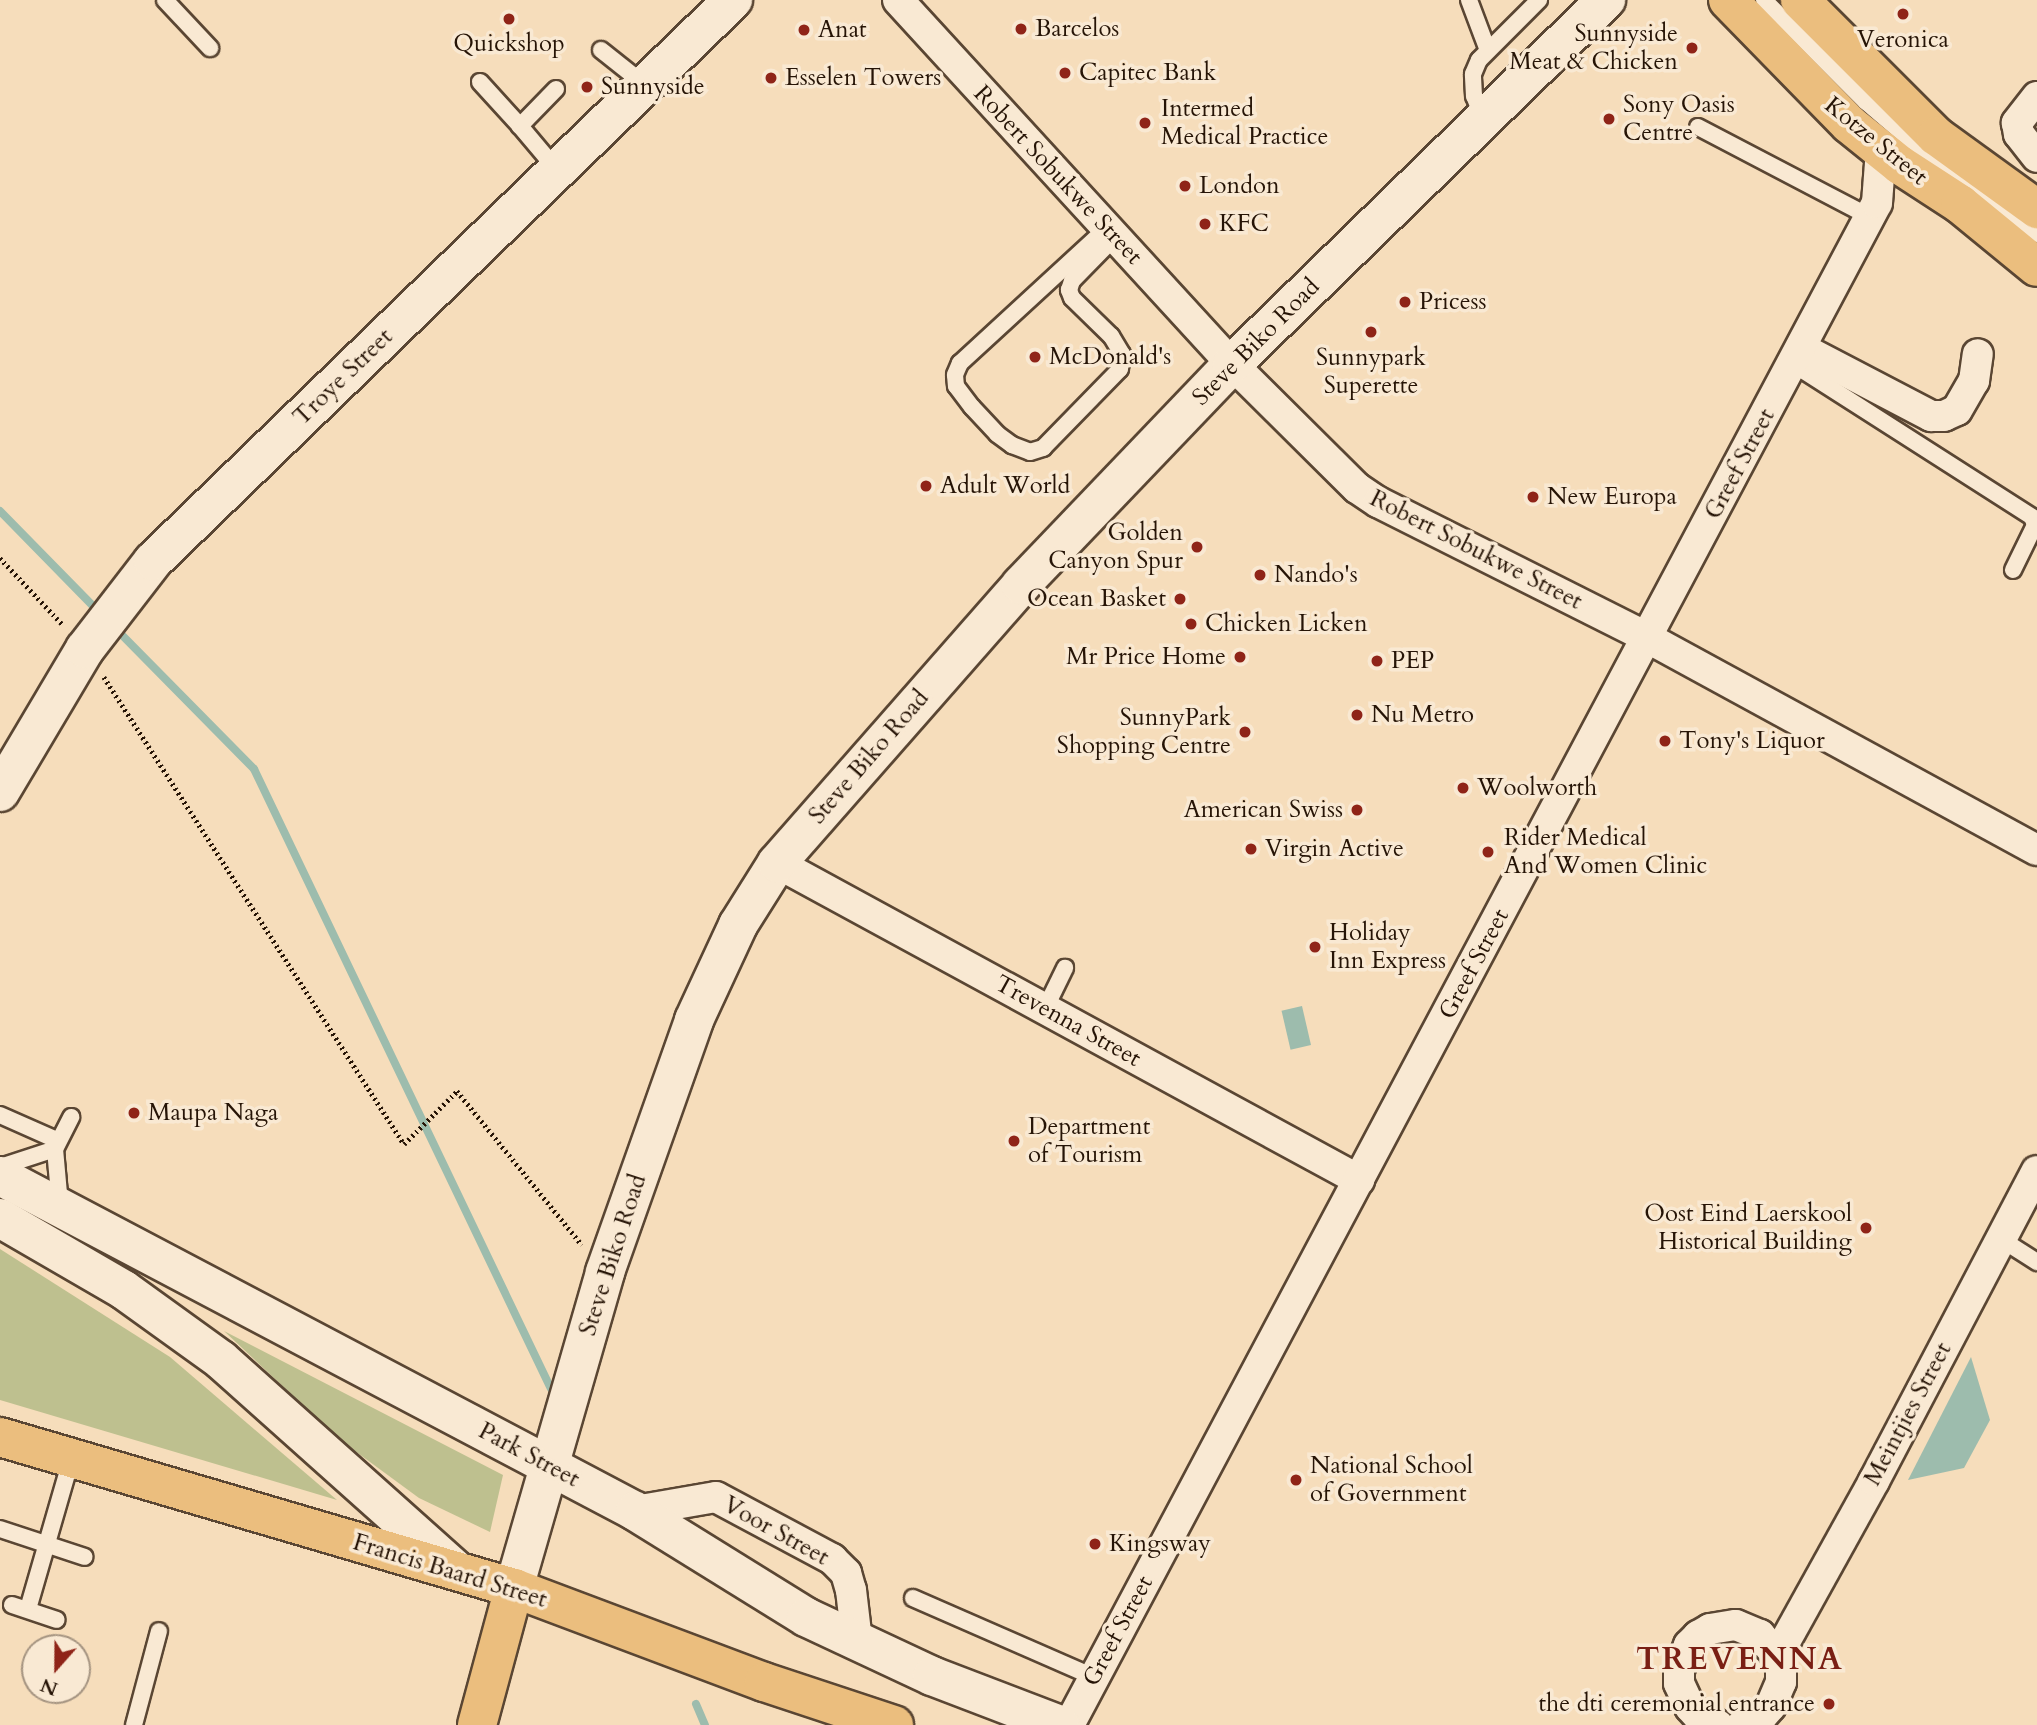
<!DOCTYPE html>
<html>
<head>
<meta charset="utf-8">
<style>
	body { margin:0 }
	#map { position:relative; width:2037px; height:1725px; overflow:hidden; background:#f6ddbb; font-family:Cardo,serif }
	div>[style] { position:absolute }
	.green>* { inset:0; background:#bec08f }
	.water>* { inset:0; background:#9dbcad; transform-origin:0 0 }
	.stream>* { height:8px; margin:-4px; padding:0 4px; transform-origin:4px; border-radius:4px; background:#9dbcad }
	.path>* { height:4.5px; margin-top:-2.25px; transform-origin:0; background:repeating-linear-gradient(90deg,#261406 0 2px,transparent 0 5.5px) }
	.roads { filter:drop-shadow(2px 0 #5a4633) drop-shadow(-2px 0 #5a4633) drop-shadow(0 2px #5a4633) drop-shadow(0 -2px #5a4633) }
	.lane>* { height:16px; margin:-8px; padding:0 8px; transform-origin:8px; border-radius:8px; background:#f9e9d3 }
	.street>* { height:30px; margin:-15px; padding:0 15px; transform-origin:15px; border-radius:15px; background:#f9e9d3 }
	.secondary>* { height:38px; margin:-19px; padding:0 19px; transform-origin:19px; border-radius:19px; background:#f9e9d3 }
	.primary>* { height:38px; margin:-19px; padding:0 19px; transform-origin:19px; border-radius:19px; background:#ebbe7e }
	.dots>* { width:19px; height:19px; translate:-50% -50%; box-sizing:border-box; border:4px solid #f9e9d3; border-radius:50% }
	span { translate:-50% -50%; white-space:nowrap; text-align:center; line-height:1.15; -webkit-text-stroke:7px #f9e9d3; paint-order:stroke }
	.poi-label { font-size:24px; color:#261406 }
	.left { translate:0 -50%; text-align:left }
	.right { translate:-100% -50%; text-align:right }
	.street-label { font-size:24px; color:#261406 }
	.district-label { font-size:32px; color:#7a1f14; font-weight:700; letter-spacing:2px }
	.north { position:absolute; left:21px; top:1634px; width:70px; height:70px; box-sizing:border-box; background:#f9e9d3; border:2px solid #a59481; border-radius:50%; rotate:201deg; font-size:19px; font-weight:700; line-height:28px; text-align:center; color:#261406 }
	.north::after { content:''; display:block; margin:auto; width:24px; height:32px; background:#8f2418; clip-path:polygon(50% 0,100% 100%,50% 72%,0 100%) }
</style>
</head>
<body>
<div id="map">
	<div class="green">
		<i style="clip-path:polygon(0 1249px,170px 1357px,337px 1500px,0 1400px)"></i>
		<i style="clip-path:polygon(224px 1331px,503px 1475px,490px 1532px,419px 1498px,340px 1440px)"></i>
	</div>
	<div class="water">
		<i style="left:1302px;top:1006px;width:40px;height:21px;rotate:77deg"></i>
		<i style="clip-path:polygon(1971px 1357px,1990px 1420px,1964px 1468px,1908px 1480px)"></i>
	</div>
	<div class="stream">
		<i style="left:0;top:511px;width:144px;rotate:45.6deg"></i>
		<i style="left:115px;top:628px;width:198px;rotate:45.4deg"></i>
		<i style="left:254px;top:769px;width:687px;rotate:64.4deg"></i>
		<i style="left:696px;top:1704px;width:23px;rotate:67deg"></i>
	</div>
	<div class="path">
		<i style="left:0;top:558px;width:93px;rotate:46.7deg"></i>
		<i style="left:104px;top:677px;width:555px;rotate:57.28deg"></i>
		<i style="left:404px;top:1144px;width:75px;rotate:-45deg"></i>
		<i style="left:457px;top:1091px;width:198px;rotate:50.9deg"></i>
	</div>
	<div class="roads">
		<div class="lane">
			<i style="left:165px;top:0;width:66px;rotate:46.8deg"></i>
			<i style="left:1469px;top:0;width:51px;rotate:69.4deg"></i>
			<i style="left:1764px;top:0;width:144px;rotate:45deg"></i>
			<i style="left:1866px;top:102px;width:63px;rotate:40.5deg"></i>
			<i style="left:1914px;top:143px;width:153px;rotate:36.5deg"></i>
			<i style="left:601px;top:50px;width:56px;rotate:38.5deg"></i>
			<i style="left:480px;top:82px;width:59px;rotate:47.7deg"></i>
			<i style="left:556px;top:89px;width:52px;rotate:134.2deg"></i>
			<i style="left:520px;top:126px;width:57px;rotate:49.9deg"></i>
			<i style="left:1483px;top:118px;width:24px;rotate:-112deg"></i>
			<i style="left:1474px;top:96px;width:22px;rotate:-93deg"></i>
			<i style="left:1473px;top:74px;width:15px;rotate:-67deg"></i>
			<i style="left:1479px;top:60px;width:85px;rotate:-45deg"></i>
			<i style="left:1698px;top:127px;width:194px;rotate:27.6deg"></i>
			<i style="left:1107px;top:228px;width:200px;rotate:137.4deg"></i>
			<i style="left:960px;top:363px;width:13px;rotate:113deg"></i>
			<i style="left:955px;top:375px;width:11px;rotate:85deg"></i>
			<i style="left:956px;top:386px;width:26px;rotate:53deg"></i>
			<i style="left:972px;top:407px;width:37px;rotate:47deg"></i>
			<i style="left:997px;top:434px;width:19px;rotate:36deg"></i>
			<i style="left:1012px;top:445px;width:19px;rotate:21deg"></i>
			<i style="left:1030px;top:452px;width:14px;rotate:-17deg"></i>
			<i style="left:1043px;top:448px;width:110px;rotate:-45.7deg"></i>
			<i style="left:1120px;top:369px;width:15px;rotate:-82deg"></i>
			<i style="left:1122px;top:354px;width:21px;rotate:-121deg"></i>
			<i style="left:1111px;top:336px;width:54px;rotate:-135.7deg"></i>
			<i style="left:1072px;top:298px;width:9px;rotate:-111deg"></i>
			<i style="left:1069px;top:290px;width:9px;rotate:-72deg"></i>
			<i style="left:1072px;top:281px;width:62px;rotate:-45.7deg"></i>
			<i style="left:1793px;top:364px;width:284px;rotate:32.6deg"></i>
			<i style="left:2032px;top:517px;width:9px;rotate:69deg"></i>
			<i style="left:2035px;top:525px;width:50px;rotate:116.1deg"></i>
			<i style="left:1045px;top:1009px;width:46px;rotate:-64deg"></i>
			<i style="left:0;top:1115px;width:64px;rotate:23.8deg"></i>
			<i style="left:0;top:1167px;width:58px;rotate:-18.1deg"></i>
			<i style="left:60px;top:1205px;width:56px;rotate:-95.1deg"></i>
			<i style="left:55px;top:1149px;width:36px;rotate:-63deg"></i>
			<i style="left:2001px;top:1239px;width:43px;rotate:32.6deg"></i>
			<i style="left:0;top:1529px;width:89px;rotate:18.2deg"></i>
			<i style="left:913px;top:1598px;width:197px;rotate:23.6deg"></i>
			<i style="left:12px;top:1605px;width:47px;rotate:18.4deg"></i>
			<i style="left:28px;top:1609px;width:158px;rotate:-73.9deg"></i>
			<i style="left:134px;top:1725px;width:97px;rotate:-75.1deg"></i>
		</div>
		<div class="street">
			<i style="left:898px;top:0;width:494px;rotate:47.5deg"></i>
			<i style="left:1232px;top:364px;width:176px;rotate:44.8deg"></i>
			<i style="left:1357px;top:488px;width:25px;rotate:34deg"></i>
			<i style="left:1378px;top:502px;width:302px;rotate:26.7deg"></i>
			<i style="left:1648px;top:638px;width:443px;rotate:28.6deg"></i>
			<i style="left:2037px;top:97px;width:33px;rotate:128deg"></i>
			<i style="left:2017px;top:123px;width:11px;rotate:80deg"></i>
			<i style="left:2019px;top:134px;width:29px;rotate:52deg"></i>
			<i style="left:1801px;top:348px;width:147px;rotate:27.6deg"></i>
			<i style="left:1931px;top:416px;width:13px"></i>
			<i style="left:1944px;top:416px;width:14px;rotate:-25deg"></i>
			<i style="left:1957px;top:410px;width:34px;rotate:-60deg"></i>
			<i style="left:1974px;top:381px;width:27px;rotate:-82deg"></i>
			<i style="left:777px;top:863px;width:663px;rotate:28.58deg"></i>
			<i style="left:635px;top:1511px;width:82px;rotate:-9.8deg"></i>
			<i style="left:716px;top:1497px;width:132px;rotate:28.1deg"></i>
			<i style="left:832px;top:1559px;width:20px;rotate:45deg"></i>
			<i style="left:846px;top:1573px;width:18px;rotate:74deg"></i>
			<i style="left:851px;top:1590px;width:51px;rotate:83.3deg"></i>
			<i style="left:1777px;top:1656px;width:200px;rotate:-61deg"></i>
			<i style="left:1874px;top:1481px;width:350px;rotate:-62.3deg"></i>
			<i style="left:1069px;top:1725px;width:1723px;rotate:-62.04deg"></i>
			<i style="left:1877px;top:203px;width:53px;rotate:-85.7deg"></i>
			<i style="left:1718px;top:1725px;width:21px;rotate:-157deg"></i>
			<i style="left:1699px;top:1717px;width:13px;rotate:-132deg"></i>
			<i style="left:1690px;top:1707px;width:26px;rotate:-115deg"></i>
			<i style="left:1679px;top:1683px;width:13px;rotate:-90deg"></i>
			<i style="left:1679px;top:1670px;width:27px;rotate:-68deg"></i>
			<i style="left:1689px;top:1645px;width:13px;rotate:-45deg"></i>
			<i style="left:1698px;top:1636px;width:14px;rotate:-30deg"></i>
			<i style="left:1710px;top:1629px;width:26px;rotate:-9deg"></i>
			<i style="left:1736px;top:1625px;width:26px;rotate:23deg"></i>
			<i style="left:1760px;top:1635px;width:27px;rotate:51deg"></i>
			<i style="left:1777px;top:1656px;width:13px;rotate:72deg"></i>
			<i style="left:1781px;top:1668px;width:14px;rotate:90deg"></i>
			<i style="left:1781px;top:1682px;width:26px;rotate:113deg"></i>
			<i style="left:1771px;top:1706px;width:13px;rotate:132deg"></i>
			<i style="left:1762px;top:1716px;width:22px;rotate:156deg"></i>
		</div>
		<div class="secondary">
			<i style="left:0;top:792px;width:166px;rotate:-59.3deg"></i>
			<i style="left:85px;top:649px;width:111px;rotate:-52.3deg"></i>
			<i style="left:153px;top:561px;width:807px;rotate:-44.05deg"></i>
			<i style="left:0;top:1176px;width:718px;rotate:27.81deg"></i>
			<i style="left:635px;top:1511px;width:201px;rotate:31.8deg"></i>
			<i style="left:806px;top:1617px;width:139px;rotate:25.1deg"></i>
			<i style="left:932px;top:1676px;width:137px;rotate:20.9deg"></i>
			<i style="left:0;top:1218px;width:143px;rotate:30.1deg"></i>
			<i style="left:124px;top:1290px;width:120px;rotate:35.8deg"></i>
			<i style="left:221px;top:1360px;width:315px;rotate:41.8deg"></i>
			<i style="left:514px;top:1588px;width:329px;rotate:-73.9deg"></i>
			<i style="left:605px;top:1272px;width:267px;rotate:-70.5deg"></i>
			<i style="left:694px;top:1020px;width:105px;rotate:-65.1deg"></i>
			<i style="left:738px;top:925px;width:73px;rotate:-57.8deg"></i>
			<i style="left:777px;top:863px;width:370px;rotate:-48.7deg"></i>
			<i style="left:1021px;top:585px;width:306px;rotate:-46.3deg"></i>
			<i style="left:1232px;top:364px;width:522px;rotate:-44.22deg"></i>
		</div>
		<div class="primary">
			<i style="left:1728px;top:0;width:173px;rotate:45.7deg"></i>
			<i style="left:1849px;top:124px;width:65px;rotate:38.8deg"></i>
			<i style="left:1900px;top:165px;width:72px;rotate:33deg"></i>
			<i style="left:1960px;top:204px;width:99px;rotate:39.3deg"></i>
			<i style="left:1800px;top:0;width:192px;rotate:45deg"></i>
			<i style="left:1936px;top:136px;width:125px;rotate:35.9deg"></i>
			<i style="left:0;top:1437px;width:536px;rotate:16.37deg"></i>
			<i style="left:514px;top:1588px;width:267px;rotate:20.6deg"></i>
			<i style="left:764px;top:1682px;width:137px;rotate:18.3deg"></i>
			<i style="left:477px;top:1725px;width:142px;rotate:-74.9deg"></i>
		</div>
	</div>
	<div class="dots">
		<i style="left:1903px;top:14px;background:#8f2418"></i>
		<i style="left:509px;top:19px;background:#8f2418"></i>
		<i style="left:1021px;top:29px;background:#8f2418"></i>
		<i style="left:804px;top:30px;background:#8f2418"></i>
		<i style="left:1692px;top:48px;background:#8f2418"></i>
		<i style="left:1065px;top:73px;background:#8f2418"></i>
		<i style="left:771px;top:78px;background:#8f2418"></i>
		<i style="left:587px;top:87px;background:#8f2418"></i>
		<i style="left:1609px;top:119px;background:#8f2418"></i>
		<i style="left:1145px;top:123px;background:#8f2418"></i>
		<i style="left:1185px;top:186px;background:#8f2418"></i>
		<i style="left:1205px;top:224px;background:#8f2418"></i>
		<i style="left:1405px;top:302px;background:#8f2418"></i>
		<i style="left:1371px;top:332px;background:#8f2418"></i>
		<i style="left:1035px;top:357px;background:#8f2418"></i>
		<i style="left:926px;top:486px;background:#8f2418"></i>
		<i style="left:1533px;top:497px;background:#8f2418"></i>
		<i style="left:1197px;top:547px;background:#8f2418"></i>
		<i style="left:1260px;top:575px;background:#8f2418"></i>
		<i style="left:1180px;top:599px;background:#8f2418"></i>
		<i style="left:1191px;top:624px;background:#8f2418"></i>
		<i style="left:1240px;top:657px;background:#8f2418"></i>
		<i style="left:1377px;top:661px;background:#8f2418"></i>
		<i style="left:1357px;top:715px;background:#8f2418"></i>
		<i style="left:1245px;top:732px;background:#8f2418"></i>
		<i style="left:1665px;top:741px;background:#8f2418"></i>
		<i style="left:1463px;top:788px;background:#8f2418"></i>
		<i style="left:1357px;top:810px;background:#8f2418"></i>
		<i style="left:1251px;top:849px;background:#8f2418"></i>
		<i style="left:1488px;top:852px;background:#8f2418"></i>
		<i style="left:1315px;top:947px;background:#8f2418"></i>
		<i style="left:134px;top:1113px;background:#8f2418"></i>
		<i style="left:1014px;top:1141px;background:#8f2418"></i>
		<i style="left:1866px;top:1228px;background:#8f2418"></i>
		<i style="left:1296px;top:1480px;background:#8f2418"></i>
		<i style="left:1095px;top:1544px;background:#8f2418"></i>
		<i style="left:1829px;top:1704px;background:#8f2418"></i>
	</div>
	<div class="poi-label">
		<span class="left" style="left:1035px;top:29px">Barcelos</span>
		<span class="left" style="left:818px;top:30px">Anat</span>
		<span class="right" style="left:1678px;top:48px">Sunnyside<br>Meat &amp; Chicken</span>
		<span style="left:1903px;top:40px">Veronica</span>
		<span style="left:509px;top:44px">Quickshop</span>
		<span class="left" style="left:1079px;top:73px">Capitec Bank</span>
		<span class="left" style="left:785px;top:78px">Esselen Towers</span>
		<span class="left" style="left:601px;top:87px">Sunnyside</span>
		<span class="left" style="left:1623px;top:119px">Sony Oasis<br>Centre</span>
		<span class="left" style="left:1161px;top:123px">Intermed<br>Medical Practice</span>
		<span class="left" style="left:1199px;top:186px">London</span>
		<span class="left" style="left:1219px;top:224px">KFC</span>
		<span class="left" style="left:1419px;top:302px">Pricess</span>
		<span class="left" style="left:1049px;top:357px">McDonald's</span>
		<span style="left:1371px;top:372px">Sunnypark<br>Superette</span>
		<span class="left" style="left:940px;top:486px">Adult World</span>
		<span class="left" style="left:1547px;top:497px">New Europa</span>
		<span class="right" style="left:1183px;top:547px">Golden<br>Canyon Spur</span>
		<span class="left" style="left:1274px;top:575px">Nando's</span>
		<span class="right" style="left:1166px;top:599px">Ocean Basket</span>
		<span class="left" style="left:1205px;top:624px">Chicken Licken</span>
		<span class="right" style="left:1226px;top:657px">Mr Price Home</span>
		<span class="left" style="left:1391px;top:661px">PEP</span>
		<span class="left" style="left:1371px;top:715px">Nu Metro</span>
		<span class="right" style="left:1231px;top:732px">SunnyPark<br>Shopping Centre</span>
		<span class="left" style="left:1679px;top:741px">Tony's Liquor</span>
		<span class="left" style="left:1477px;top:788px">Woolworth</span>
		<span class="right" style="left:1343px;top:810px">American Swiss</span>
		<span class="left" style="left:1504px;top:852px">Rider Medical<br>And Women Clinic</span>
		<span class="left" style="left:1265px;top:849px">Virgin Active</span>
		<span class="left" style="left:1329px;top:947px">Holiday<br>Inn Express</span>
		<span class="left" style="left:148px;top:1113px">Maupa Naga</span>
		<span class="left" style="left:1028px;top:1141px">Department<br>of Tourism</span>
		<span class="right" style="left:1852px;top:1228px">Oost Eind Laerskool<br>Historical Building</span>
		<span class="left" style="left:1310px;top:1480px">National School<br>of Government</span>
		<span class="left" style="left:1109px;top:1544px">Kingsway</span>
		<span class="right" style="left:1815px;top:1704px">the dti ceremonial entrance</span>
	</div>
	<div class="street-label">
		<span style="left:1876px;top:141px;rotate:39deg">Kotze Street</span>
		<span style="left:1058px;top:175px;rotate:47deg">Robert Sobukwe Street</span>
		<span style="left:1256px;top:342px;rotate:-45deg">Steve Biko Road</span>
		<span style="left:343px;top:377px;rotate:-44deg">Troye Street</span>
		<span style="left:1740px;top:464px;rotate:-62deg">Greef Street</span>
		<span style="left:1476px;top:550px;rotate:27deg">Robert Sobukwe Street</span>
		<span style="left:869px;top:757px;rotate:-49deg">Steve Biko Road</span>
		<span style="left:1474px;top:964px;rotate:-62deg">Greef Street</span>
		<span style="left:1068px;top:1021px;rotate:29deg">Trevenna Street</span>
		<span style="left:613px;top:1255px;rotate:-72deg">Steve Biko Road</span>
		<span style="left:1908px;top:1414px;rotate:-62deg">Meintjies Street</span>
		<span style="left:529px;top:1455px;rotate:28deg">Park Street</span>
		<span style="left:776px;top:1531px;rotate:29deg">Voor Street</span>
		<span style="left:450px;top:1571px;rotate:17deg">Francis Baard Street</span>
		<span style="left:1118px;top:1631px;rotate:-62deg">Greef Street</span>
	</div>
	<div class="district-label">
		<span style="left:1740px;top:1659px">TREVENNA</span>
	</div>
	<div class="north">N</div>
</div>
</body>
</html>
